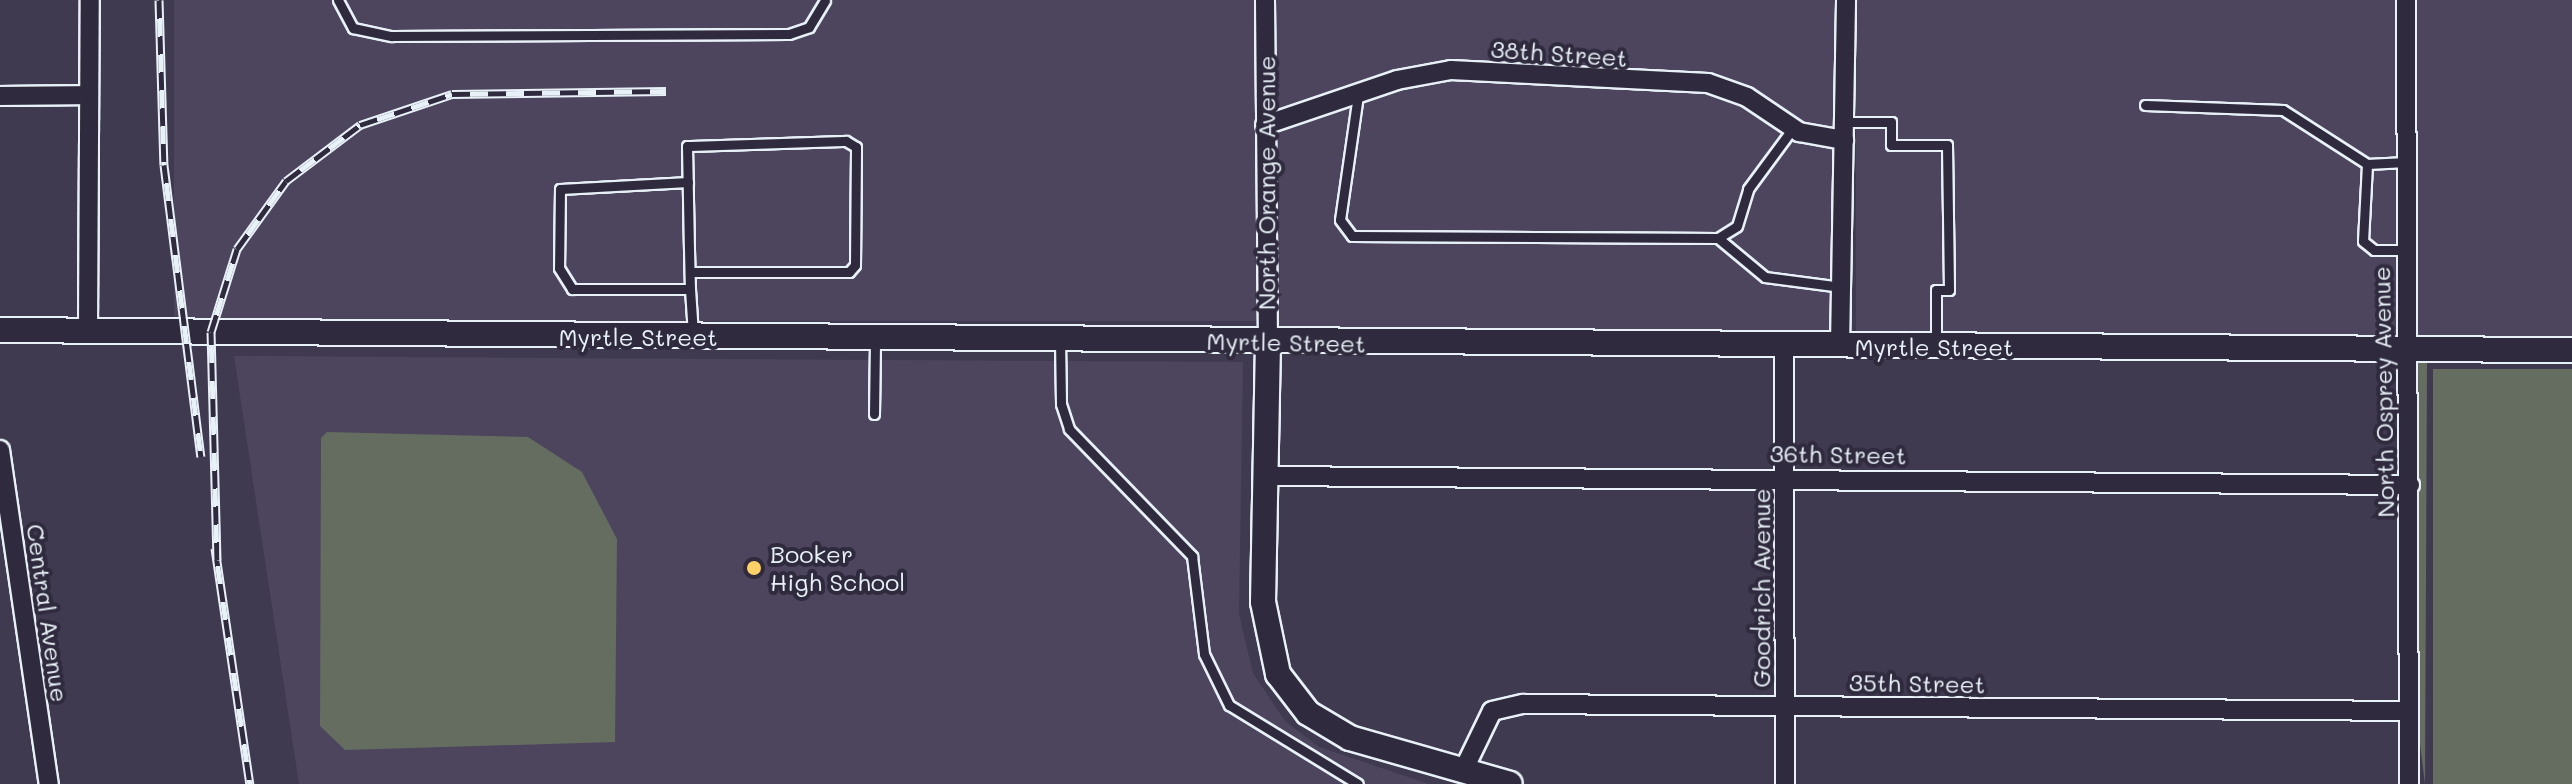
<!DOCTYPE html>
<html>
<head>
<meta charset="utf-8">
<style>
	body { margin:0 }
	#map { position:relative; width:2572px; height:784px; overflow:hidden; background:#403a50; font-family:Mali,sans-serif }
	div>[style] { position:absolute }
	.built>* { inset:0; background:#4c455d; transform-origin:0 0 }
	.green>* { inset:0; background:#656c60; transform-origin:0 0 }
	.roads { filter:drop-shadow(2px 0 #e8f1f8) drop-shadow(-2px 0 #e8f1f8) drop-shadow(0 2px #e8f1f8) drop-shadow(0 -2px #e8f1f8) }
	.lane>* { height:9px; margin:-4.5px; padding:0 4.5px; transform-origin:4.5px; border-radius:4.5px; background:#2f2a3d }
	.street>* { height:18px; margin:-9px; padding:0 9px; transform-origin:9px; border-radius:9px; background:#2f2a3d }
	.secondary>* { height:24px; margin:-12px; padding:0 12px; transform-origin:12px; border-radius:12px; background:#2f2a3d }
	.rail>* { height:9px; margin-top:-4.5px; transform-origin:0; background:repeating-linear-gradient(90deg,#2f2a3d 0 18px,#e8f1f8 0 36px); box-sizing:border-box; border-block:2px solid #e8f1f8 }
	.dots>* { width:22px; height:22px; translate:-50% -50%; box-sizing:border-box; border:4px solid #2f2a3d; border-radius:50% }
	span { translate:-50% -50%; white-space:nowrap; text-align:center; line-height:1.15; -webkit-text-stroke:8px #2f2a3d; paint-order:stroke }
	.street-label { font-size:24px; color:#e8f1f8 }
	.poi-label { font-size:24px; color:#e8f1f8 }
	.left { translate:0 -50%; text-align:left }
</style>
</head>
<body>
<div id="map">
	<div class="built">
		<i style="left:174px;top:0;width:1082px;height:321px"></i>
		<i style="left:1275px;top:0;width:562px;height:331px"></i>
		<i style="left:1856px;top:0;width:540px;height:335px"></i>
		<i style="left:2415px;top:0;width:157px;height:339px"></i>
		<i style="clip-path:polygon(234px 356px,1243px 362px,1239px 614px,1253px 673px,1285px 721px,1319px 747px,1429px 784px,299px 784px)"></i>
	</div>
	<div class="green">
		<i style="clip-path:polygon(2418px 363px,2427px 363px,2425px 784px,2419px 735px)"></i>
		<i style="left:2433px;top:369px;width:139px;height:415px"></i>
		<i style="clip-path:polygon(327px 432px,528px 437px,582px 472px,617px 539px,615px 742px,345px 750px,320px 726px,321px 438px)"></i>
	</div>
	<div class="roads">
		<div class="lane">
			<i style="left:338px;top:0;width:32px;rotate:62deg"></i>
			<i style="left:353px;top:28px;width:40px;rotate:12deg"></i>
			<i style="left:392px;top:36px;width:397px;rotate:-0.3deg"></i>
			<i style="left:789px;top:34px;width:21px;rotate:-19deg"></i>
			<i style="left:809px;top:27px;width:31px;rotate:-59deg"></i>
			<i style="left:1358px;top:95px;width:126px;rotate:98.2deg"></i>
			<i style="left:1340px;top:220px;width:20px;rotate:53deg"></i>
			<i style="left:1352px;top:236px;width:366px;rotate:0.3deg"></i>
			<i style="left:1718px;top:238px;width:22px;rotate:-32deg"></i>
			<i style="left:1737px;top:226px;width:39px;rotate:-73deg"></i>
			<i style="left:1748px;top:189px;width:76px;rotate:-53.6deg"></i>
			<i style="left:2145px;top:105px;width:138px;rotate:2.1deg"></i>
			<i style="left:2283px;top:110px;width:100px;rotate:32.7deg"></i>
			<i style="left:1845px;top:122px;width:46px"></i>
			<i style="left:1891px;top:122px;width:23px;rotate:90deg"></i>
			<i style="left:1891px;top:145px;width:56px"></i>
			<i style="left:1947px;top:145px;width:145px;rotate:89.2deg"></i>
			<i style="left:1949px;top:290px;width:13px;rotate:180deg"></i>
			<i style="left:1936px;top:290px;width:53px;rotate:90deg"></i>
			<i style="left:688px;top:182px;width:128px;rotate:176.9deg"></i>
			<i style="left:560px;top:189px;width:79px;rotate:90.7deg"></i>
			<i style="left:559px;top:268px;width:25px;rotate:58deg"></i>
			<i style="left:572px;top:289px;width:118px"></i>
			<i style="left:1718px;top:238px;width:61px;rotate:39.7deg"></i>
			<i style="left:1765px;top:277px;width:77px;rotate:7.5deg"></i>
			<i style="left:2405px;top:250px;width:31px;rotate:180deg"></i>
			<i style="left:2374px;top:250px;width:14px;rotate:-141deg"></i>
			<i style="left:2363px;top:241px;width:77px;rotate:-87deg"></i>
			<i style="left:2367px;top:164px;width:39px;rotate:-3deg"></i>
			<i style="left:690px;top:272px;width:159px"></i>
			<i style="left:849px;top:272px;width:9px;rotate:-49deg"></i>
			<i style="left:855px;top:265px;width:118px;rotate:-89.5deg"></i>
			<i style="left:856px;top:147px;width:12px;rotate:-149deg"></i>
			<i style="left:846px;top:141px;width:159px;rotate:178.2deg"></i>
			<i style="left:687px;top:146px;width:103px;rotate:88.9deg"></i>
			<i style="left:689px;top:249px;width:40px;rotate:88.6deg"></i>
			<i style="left:690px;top:289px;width:45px;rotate:86.2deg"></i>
			<i style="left:1060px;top:339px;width:65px;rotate:89.1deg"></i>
			<i style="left:1061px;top:404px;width:26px;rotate:72deg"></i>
			<i style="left:1069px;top:429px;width:177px;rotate:45.9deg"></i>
			<i style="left:1192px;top:556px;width:99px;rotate:83deg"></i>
			<i style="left:1204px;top:654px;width:57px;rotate:63.9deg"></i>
			<i style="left:1229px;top:705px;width:151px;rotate:31.5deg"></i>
			<i style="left:874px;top:414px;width:76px;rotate:-89.2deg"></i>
		</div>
		<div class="street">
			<i style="left:1265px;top:0;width:342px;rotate:89.5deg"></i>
			<i style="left:2406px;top:0;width:784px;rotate:89.78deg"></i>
			<i style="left:0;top:96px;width:89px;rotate:-0.6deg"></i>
			<i style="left:1265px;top:125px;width:139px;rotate:-18.8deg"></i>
			<i style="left:1397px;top:80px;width:55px;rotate:-10.5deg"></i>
			<i style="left:1451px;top:70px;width:257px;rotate:2.9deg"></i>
			<i style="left:1708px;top:83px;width:41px;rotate:19.7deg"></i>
			<i style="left:1747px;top:97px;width:63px;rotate:33.9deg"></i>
			<i style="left:1799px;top:132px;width:46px;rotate:10.1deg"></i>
			<i style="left:88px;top:330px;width:330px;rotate:-89.7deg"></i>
			<i style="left:1784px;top:345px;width:439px;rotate:89.9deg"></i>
			<i style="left:1840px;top:346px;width:346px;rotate:-89deg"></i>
			<i style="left:0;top:450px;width:338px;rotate:81.7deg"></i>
			<i style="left:1265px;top:476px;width:1145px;rotate:0.45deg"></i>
			<i style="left:1464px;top:769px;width:64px;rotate:-64.2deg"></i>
			<i style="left:1492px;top:711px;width:32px;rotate:-13deg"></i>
			<i style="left:1523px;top:704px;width:886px;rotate:0.45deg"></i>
		</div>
		<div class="secondary">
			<i style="left:0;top:330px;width:2572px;rotate:0.45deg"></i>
			<i style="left:1268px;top:342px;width:260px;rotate:91.1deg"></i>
			<i style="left:1263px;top:602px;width:74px;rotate:78.2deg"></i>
			<i style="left:1278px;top:674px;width:49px;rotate:52.4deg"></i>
			<i style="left:1308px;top:713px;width:49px;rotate:30.8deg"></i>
			<i style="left:1350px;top:738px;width:166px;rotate:16deg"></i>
		</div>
	</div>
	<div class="rail">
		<i style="left:159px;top:0;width:165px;rotate:88.3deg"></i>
		<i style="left:164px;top:165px;width:294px;rotate:82.8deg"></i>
		<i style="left:215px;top:548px;width:239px;rotate:81.6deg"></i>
		<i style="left:217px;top:560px;width:228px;rotate:-91.5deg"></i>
		<i style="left:211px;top:332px;width:87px;rotate:-72.6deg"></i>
		<i style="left:237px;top:249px;width:84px;rotate:-54.2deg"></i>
		<i style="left:286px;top:181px;width:93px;rotate:-37.1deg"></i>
		<i style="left:360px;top:125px;width:97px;rotate:-18.6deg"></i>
		<i style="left:452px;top:94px;width:214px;rotate:-0.8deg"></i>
	</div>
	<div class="dots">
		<i style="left:754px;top:568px;background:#ffd166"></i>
	</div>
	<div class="street-label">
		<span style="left:1559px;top:53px;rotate:4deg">38th Street</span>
		<span style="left:1266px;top:183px;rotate:-90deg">North Orange Avenue</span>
		<span style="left:638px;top:337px">Myrtle Street</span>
		<span style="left:1286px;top:342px;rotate:1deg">Myrtle Street</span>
		<span style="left:1934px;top:347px">Myrtle Street</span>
		<span style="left:2383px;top:392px;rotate:-91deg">North Osprey Avenue</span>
		<span style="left:1838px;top:454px;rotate:1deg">36th Street</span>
		<span style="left:1761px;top:588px;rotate:-90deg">Goodrich Avenue</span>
		<span style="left:48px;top:613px;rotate:82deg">Central Avenue</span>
		<span style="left:1917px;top:683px;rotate:1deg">35th Street</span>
	</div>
	<div class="poi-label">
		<span class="left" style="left:770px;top:568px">Booker<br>High School</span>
	</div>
</div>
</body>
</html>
